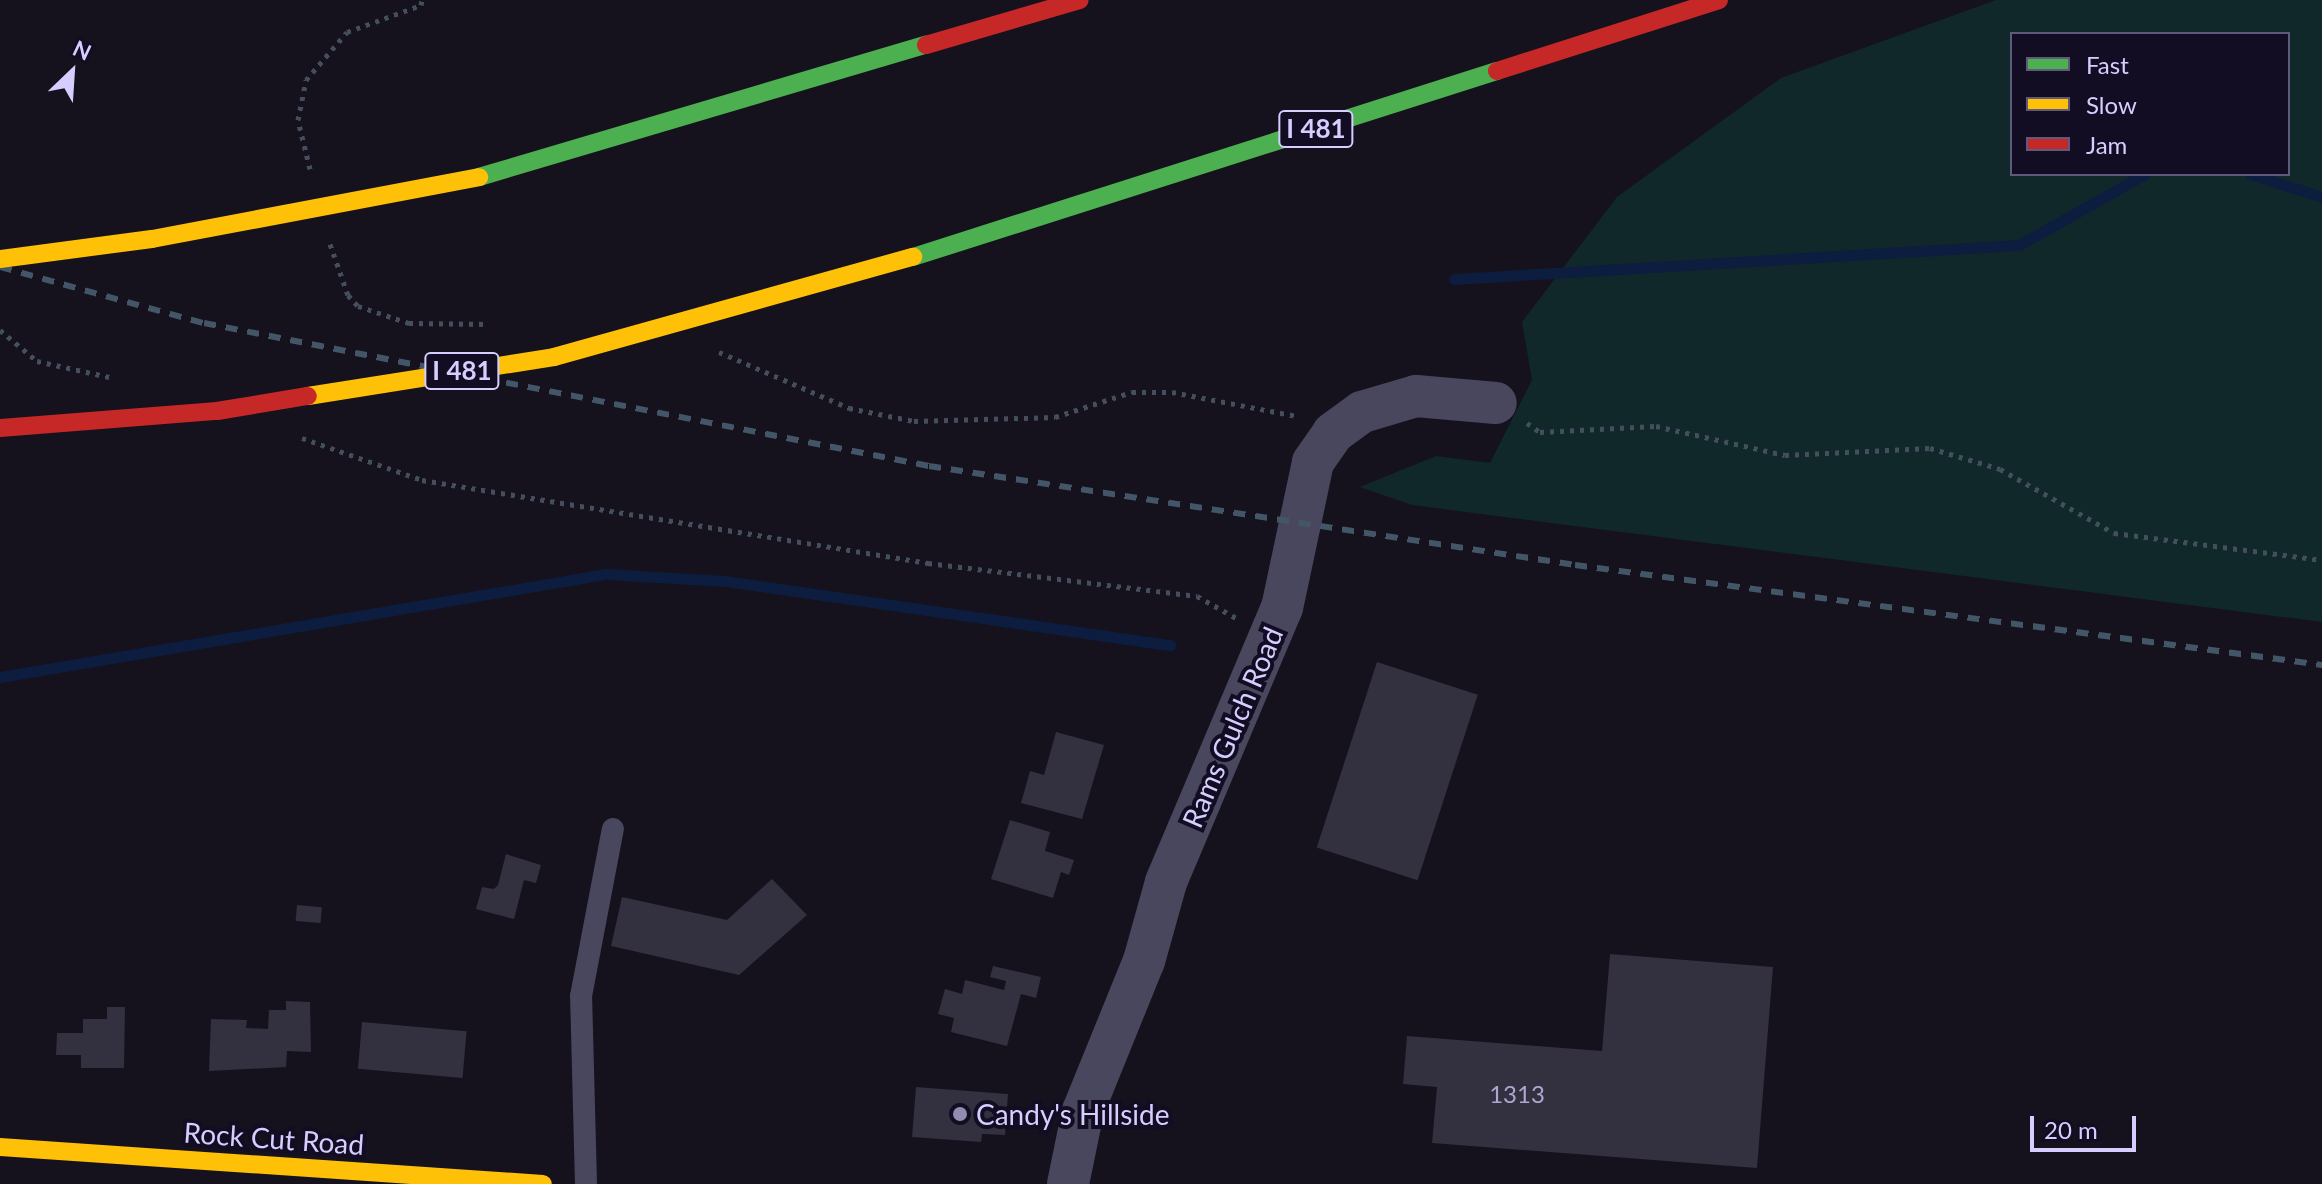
<!DOCTYPE html>
<html>
<head>
<meta charset="utf-8">
<style>
	body { margin:0 }
	#map { position:relative; width:2322px; height:1184px; overflow:hidden; background:#15121d; font-family:Lato,sans-serif }
	div>[style] { position:absolute }
	.green>* { inset:0; background:#11282a }
	.stream>* { height:11px; margin:-5.5px; padding:0 5.5px; transform-origin:5.5px; border-radius:5.5px; background:#0c1d40 }
	.building>* { inset:0; background:#33303f; transform-origin:0 0 }
	.path>* { height:5px; margin-top:-2.5px; transform-origin:0; background:repeating-linear-gradient(90deg,#444f5e 0 4px,transparent 0 10px) }
	.lane>* { height:22px; margin:-11px; padding:0 11px; transform-origin:11px; border-radius:11px; background:#49475e }
	.street>* { height:42px; margin:-21px; padding:0 21px; transform-origin:21px; border-radius:21px; background:#49475e }
	.fast>* { height:18px; margin:-9px; padding:0 9px; transform-origin:9px; border-radius:9px; background:#4caf50 }
	.slow>* { height:18px; margin:-9px; padding:0 9px; transform-origin:9px; border-radius:9px; background:#ffc107 }
	.jam>* { height:18px; margin:-9px; padding:0 9px; transform-origin:9px; border-radius:9px; background:#c62828 }
	.rail>* { height:6px; margin-top:-3px; transform-origin:0; background:repeating-linear-gradient(90deg,#425668 0 12px,transparent 0 22px) }
	.slow-bridge>* { height:18px; margin:-9px; padding:0 9px; transform-origin:9px; border-radius:9px; background:#ffc107 }
	.jam-bridge>* { height:18px; margin:-9px; padding:0 9px; transform-origin:9px; border-radius:9px; background:#c62828 }
	.dots>* { width:22px; height:22px; translate:-50% -50%; box-sizing:border-box; border:4px solid #120d22; border-radius:50% }
	span { translate:-50% -50%; white-space:nowrap; text-align:center; line-height:1.15; -webkit-text-stroke:8px #120d22; paint-order:stroke }
	.number-label { font-size:24px; color:#ada6cf }
	.number-label span { -webkit-text-stroke-width:0 }
	.shield-label span { padding:2px 6px; background:#120d22; border:2px solid; border-radius:6px; -webkit-text-stroke-width:0 }
	.shield-label { font-size:26px; color:#d6ceff; font-weight:700 }
	.street-label { font-size:28px; color:#d6ceff }
	.poi-label { font-size:28px; color:#d6ceff }
	.left { translate:0 -50%; text-align:left }
	.legend { position:absolute; left:2010px; top:32px; width:280px; height:144px; box-sizing:border-box; background:#120d22; border:2px solid #605a7a; margin:0; padding:10px 14px; list-style:none; font-size:24px; color:#d6ceff }
	.legend li { display:flex; align-items:center; gap:16px; height:40px }
	.legend b { width:40px; border:2px solid #605a7a }
	.north { position:absolute; left:32px; top:32px; width:80px; height:80px; -webkit-text-stroke:6px #120d22; paint-order:stroke; rotate:25deg; font-size:22px; font-weight:700; line-height:32px; text-align:center; color:#d6ceff }
	.north::after { content:''; display:block; margin:auto; width:28px; height:36px; background:#d6ceff; clip-path:polygon(50% 0,100% 100%,50% 72%,0 100%) }
	.scale { position:absolute; left:2030px; top:1116px; width:106px; height:36px; box-sizing:border-box; border:4px solid #d6ceff; border-top:0; padding-left:10px; font-size:24px; line-height:28px; white-space:nowrap; color:#d6ceff; -webkit-text-stroke:6px #120d22; paint-order:stroke }
</style>
</head>
<body>
<div id="map">
	<div class="green">
		<i style="clip-path:polygon(evenodd,1996px 0,2322px 0,2322px 622px,1412px 505px,1360px 487px,1436px 456px,1490px 463px,1532px 380px,1522px 322px,1617px 197px,1781px 78px,1996px 0,2012px 34px,2288px 34px,2288px 174px,2012px 174px,2012px 34px)"></i>
	</div>
	<div class="stream">
		<i style="left:2250px;top:174px;width:76px;rotate:17.7deg"></i>
		<i style="left:1454px;top:279px;width:566px;rotate:-3.44deg"></i>
		<i style="left:2019px;top:245px;width:145px;rotate:-29.4deg"></i>
		<i style="left:0;top:677px;width:615px;rotate:-9.65deg"></i>
		<i style="left:606px;top:574px;width:119px;rotate:3.4deg"></i>
		<i style="left:725px;top:581px;width:450px;rotate:8.2deg"></i>
	</div>
	<div class="building">
		<i style="left:1377px;top:662px;width:106px;height:195px;rotate:18deg"></i>
		<i style="clip-path:polygon(1056px 732px,1104px 745px,1082px 819px,1021px 803px,1030px 771px,1044px 775px)"></i>
		<i style="clip-path:polygon(1010px 820px,1050px 832px,1045px 851px,1074px 860px,1069px 875px,1061px 872px,1053px 898px,991px 879px)"></i>
		<i style="clip-path:polygon(506px 854px,541px 865px,536px 883px,524px 880px,514px 919px,476px 909px,482px 887px,494px 889px,498px 885px)"></i>
		<i style="clip-path:polygon(772px 879px,807px 915px,739px 975px,611px 946px,622px 897px,727px 920px)"></i>
		<i style="left:297px;top:905px;width:25px;height:16px;rotate:5deg"></i>
		<i style="clip-path:polygon(1610px 954px,1773px 967px,1757px 1168px,1432px 1143px,1437px 1087px,1403px 1084px,1407px 1036px,1602px 1051px)"></i>
		<i style="clip-path:polygon(993px 966px,1041px 977px,1036px 998px,1021px 994px,1007px 1046px,951px 1032px,954px 1018px,938px 1014px,945px 989px,962px 994px,965px 980px,1004px 990px,1006px 981px,990px 977px)"></i>
		<i style="clip-path:polygon(286px 1001px,310px 1002px,311px 1052px,287px 1051px,286px 1067px,209px 1071px,211px 1019px,247px 1020px,246px 1028px,268px 1029px,269px 1010px,286px 1010px)"></i>
		<i style="clip-path:polygon(107px 1007px,125px 1007px,124px 1068px,81px 1068px,81px 1055px,56px 1055px,57px 1033px,83px 1033px,83px 1019px,107px 1019px)"></i>
		<i style="left:362px;top:1022px;width:105px;height:47px;rotate:5deg"></i>
		<i style="clip-path:polygon(916px 1087px,1008px 1094px,1005px 1135px,982px 1134px,981px 1142px,912px 1137px)"></i>
	</div>
	<div class="path">
		<i style="left:310px;top:169px;width:50px;rotate:-103.8deg"></i>
		<i style="left:298px;top:120px;width:41px;rotate:-78.7deg"></i>
		<i style="left:306px;top:80px;width:63px;rotate:-49.5deg"></i>
		<i style="left:347px;top:32px;width:79px;rotate:-20deg"></i>
		<i style="left:421px;top:5px;width:5px;rotate:-79deg"></i>
		<i style="left:330px;top:244px;width:54px;rotate:70.6deg"></i>
		<i style="left:348px;top:295px;width:15px;rotate:48deg"></i>
		<i style="left:358px;top:306px;width:54px;rotate:18.4deg"></i>
		<i style="left:409px;top:323px;width:80px;rotate:0.7deg"></i>
		<i style="left:0;top:330px;width:48px;rotate:40deg"></i>
		<i style="left:37px;top:361px;width:74px;rotate:12.5deg"></i>
		<i style="left:719px;top:352px;width:142px;rotate:23.3deg"></i>
		<i style="left:849px;top:408px;width:66px;rotate:11.3deg"></i>
		<i style="left:914px;top:421px;width:141px;rotate:-1.6deg"></i>
		<i style="left:1055px;top:417px;width:81px;rotate:-18deg"></i>
		<i style="left:1132px;top:392px;width:40px"></i>
		<i style="left:1172px;top:392px;width:127px;rotate:10.9deg"></i>
		<i style="left:1527px;top:423px;width:16px;rotate:35deg"></i>
		<i style="left:1540px;top:432px;width:116px;rotate:-3deg"></i>
		<i style="left:1656px;top:426px;width:132px;rotate:12.7deg"></i>
		<i style="left:1785px;top:455px;width:145px;rotate:-2.8deg"></i>
		<i style="left:1930px;top:448px;width:73px;rotate:16.7deg"></i>
		<i style="left:2000px;top:469px;width:131px;rotate:29.3deg"></i>
		<i style="left:2114px;top:533px;width:210px;rotate:7.4deg"></i>
		<i style="left:302px;top:438px;width:127px;rotate:19.3deg"></i>
		<i style="left:422px;top:480px;width:513px;rotate:9.32deg"></i>
		<i style="left:928px;top:563px;width:271px;rotate:7deg"></i>
		<i style="left:1197px;top:596px;width:47px;rotate:29.3deg"></i>
	</div>
	<div class="lane">
		<i style="left:586px;top:1184px;width:188px;rotate:-91.5deg"></i>
		<i style="left:581px;top:996px;width:170px;rotate:-79.2deg"></i>
	</div>
	<div class="street">
		<i style="left:1068px;top:1184px;width:75px;rotate:-78.4deg"></i>
		<i style="left:1083px;top:1111px;width:162px;rotate:-67.9deg"></i>
		<i style="left:1144px;top:961px;width:82px;rotate:-74.4deg"></i>
		<i style="left:1166px;top:882px;width:298px;rotate:-67.1deg"></i>
		<i style="left:1282px;top:608px;width:149px;rotate:-78deg"></i>
		<i style="left:1313px;top:462px;width:35px;rotate:-55deg"></i>
		<i style="left:1333px;top:433px;width:36px;rotate:-36deg"></i>
		<i style="left:1362px;top:412px;width:56px;rotate:-16.5deg"></i>
		<i style="left:1416px;top:396px;width:80px;rotate:5deg"></i>
	</div>
	<div class="fast">
		<i style="left:479px;top:177px;width:466px;rotate:-16.5deg"></i>
		<i style="left:913px;top:257px;width:613px;rotate:-17.67deg"></i>
	</div>
	<div class="slow">
		<i style="left:0;top:1147px;width:544px;rotate:3.9deg"></i>
	</div>
	<div class="jam">
		<i style="left:926px;top:45px;width:160px;rotate:-16.3deg"></i>
		<i style="left:1497px;top:71px;width:233px;rotate:-17.7deg"></i>
	</div>
	<div class="rail">
		<i style="left:0;top:267px;width:212px;rotate:15.4deg"></i>
		<i style="left:204px;top:323px;width:739px;rotate:11.16deg"></i>
		<i style="left:929px;top:466px;width:654px;rotate:8.71deg"></i>
		<i style="left:1575px;top:565px;width:754px;rotate:7.62deg"></i>
	</div>
	<div class="slow-bridge">
		<i style="left:0;top:259px;width:153px;rotate:-7.5deg"></i>
		<i style="left:152px;top:239px;width:333px;rotate:-10.7deg"></i>
		<i style="left:308px;top:396px;width:249px;rotate:-9deg"></i>
		<i style="left:554px;top:357px;width:373px;rotate:-15.6deg"></i>
	</div>
	<div class="jam-bridge">
		<i style="left:0;top:428px;width:218px;rotate:-4.5deg"></i>
		<i style="left:217px;top:411px;width:92px;rotate:-9.4deg"></i>
	</div>
	<div class="dots">
		<i style="left:960px;top:1114px;background:#928cb0"></i>
	</div>
	<div class="number-label">
		<span style="left:1517px;top:1094px">1313</span>
	</div>
	<div class="shield-label">
		<span style="left:1316px;top:129px">I 481</span>
		<span style="left:462px;top:371px">I 481</span>
	</div>
	<div class="street-label">
		<span style="left:1232px;top:727px;rotate:-67deg">Rams Gulch Road</span>
		<span style="left:274px;top:1138px;rotate:4deg">Rock Cut Road</span>
	</div>
	<div class="poi-label">
		<span class="left" style="left:976px;top:1114px">Candy's Hillside</span>
	</div>
	<ul class="legend">
	<li><b style="height:10px;background:#4caf50"></b>Fast</li>
	<li><b style="height:10px;background:#ffc107"></b>Slow</li>
	<li><b style="height:10px;background:#c62828"></b>Jam</li>
	</ul>
	<div class="north">N</div>
	<div class="scale">20 m</div>
</div>
</body>
</html>
